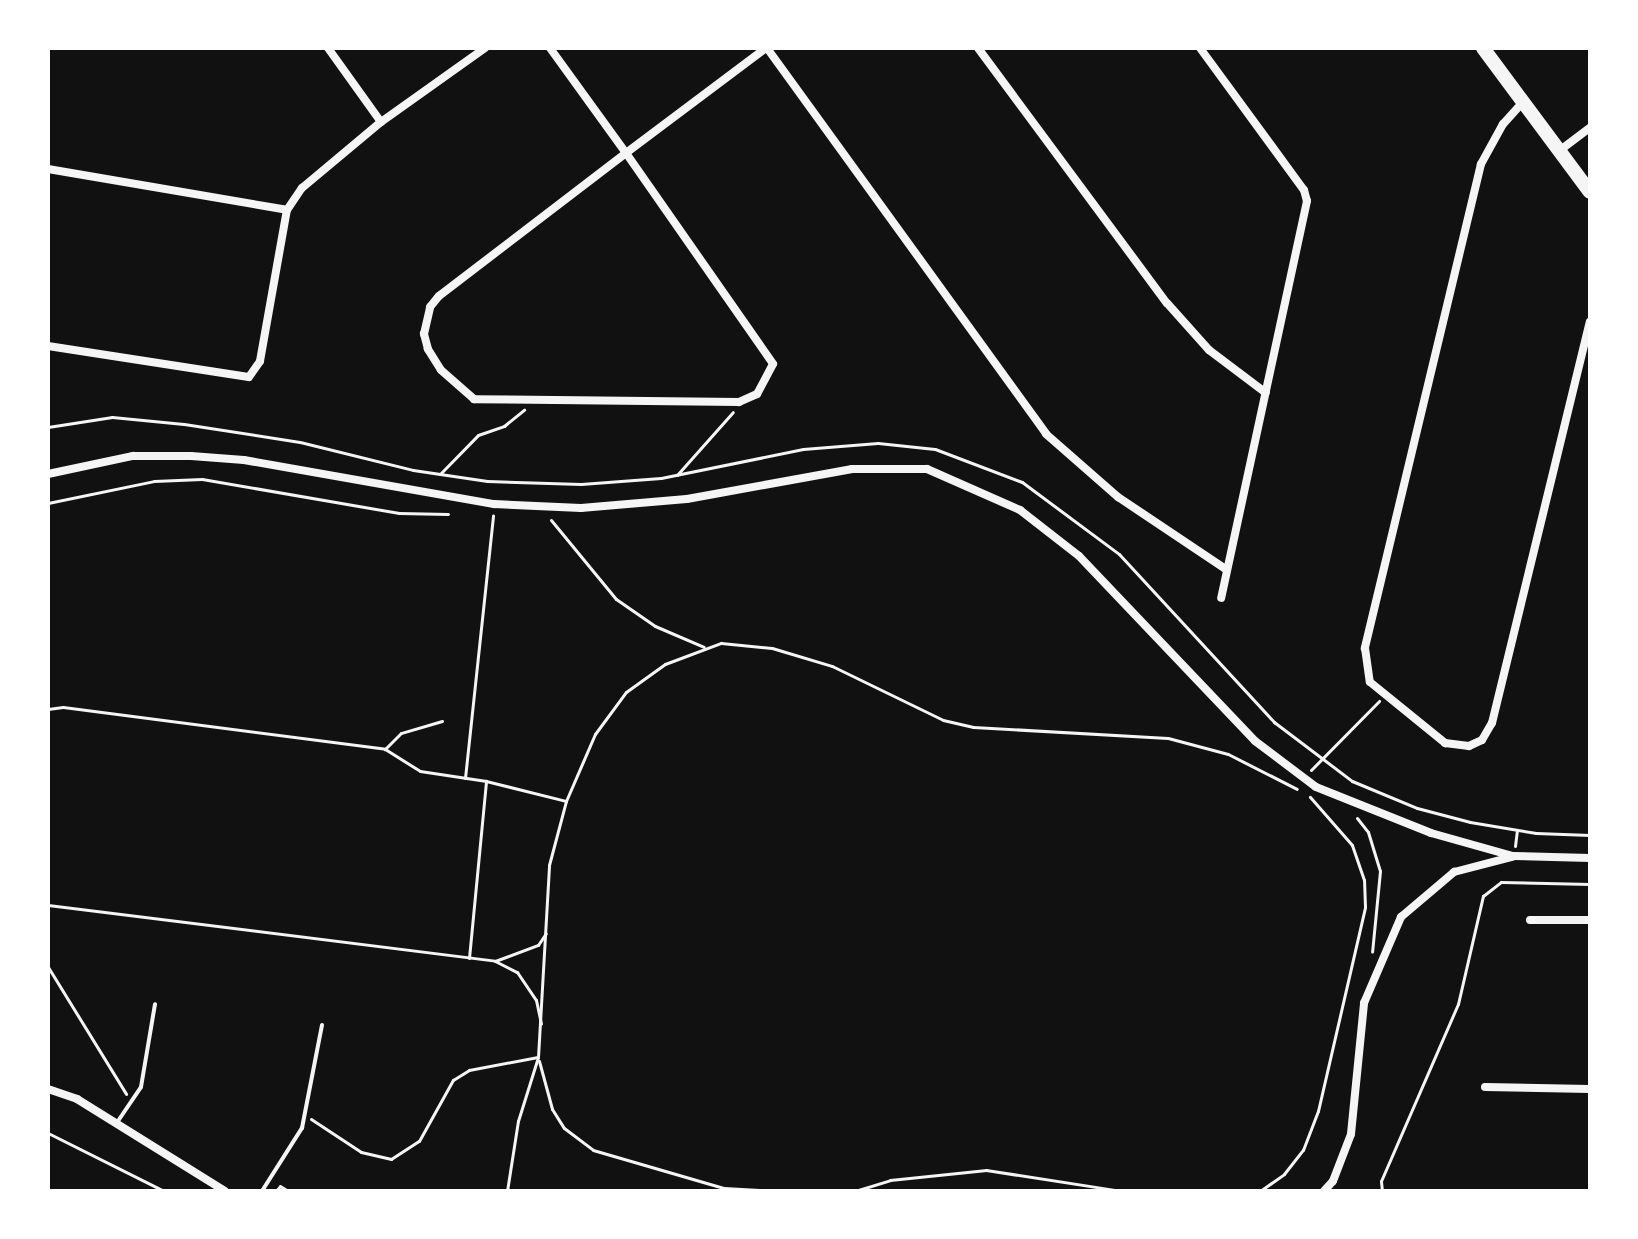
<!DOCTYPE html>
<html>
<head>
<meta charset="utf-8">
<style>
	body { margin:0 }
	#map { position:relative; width:1638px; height:1239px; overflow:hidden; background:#111; font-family:"Fira Sans Condensed",sans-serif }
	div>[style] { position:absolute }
	.path>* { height:3px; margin:-1.5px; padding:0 1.5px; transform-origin:1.5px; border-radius:1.5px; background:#f5f5f5 }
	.service>* { height:4px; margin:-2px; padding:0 2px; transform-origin:2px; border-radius:2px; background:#f5f5f5 }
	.minor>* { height:8px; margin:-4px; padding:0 4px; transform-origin:4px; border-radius:4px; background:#f5f5f5 }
	.primary>* { height:14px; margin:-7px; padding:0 7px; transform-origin:7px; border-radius:7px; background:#f5f5f5 }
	span { translate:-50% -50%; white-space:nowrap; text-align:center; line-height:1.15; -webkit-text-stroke:7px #fff; paint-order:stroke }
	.frame { position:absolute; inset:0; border:50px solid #fff; pointer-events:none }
</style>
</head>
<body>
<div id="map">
	<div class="path">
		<i style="left:48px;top:427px;width:65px;rotate:-8.9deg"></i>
		<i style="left:112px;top:417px;width:72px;rotate:5.6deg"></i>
		<i style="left:184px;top:424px;width:117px;rotate:8.8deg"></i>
		<i style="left:300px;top:442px;width:116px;rotate:13.9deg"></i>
		<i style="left:413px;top:470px;width:75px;rotate:8.5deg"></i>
		<i style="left:487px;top:481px;width:94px;rotate:1.8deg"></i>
		<i style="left:581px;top:484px;width:80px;rotate:-4.3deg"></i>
		<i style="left:661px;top:478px;width:145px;rotate:-11.5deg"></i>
		<i style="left:803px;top:449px;width:75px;rotate:-4.6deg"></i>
		<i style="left:878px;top:443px;width:57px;rotate:6deg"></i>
		<i style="left:935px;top:449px;width:93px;rotate:20.8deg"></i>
		<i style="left:1022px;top:482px;width:121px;rotate:36.6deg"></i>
		<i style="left:1119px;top:554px;width:229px;rotate:47.3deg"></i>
		<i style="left:1274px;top:722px;width:98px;rotate:37.1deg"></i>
		<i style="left:1352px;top:781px;width:70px;rotate:22.6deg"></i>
		<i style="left:1417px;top:808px;width:55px;rotate:14.8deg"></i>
		<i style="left:1470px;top:822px;width:67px;rotate:9.5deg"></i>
		<i style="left:1536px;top:833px;width:54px;rotate:2.1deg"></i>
		<i style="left:440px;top:474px;width:54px;rotate:-45.7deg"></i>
		<i style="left:478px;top:435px;width:28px;rotate:-19deg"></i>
		<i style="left:504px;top:426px;width:26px;rotate:-39deg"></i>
		<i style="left:677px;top:475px;width:84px;rotate:-48.4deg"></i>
		<i style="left:48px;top:503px;width:108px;rotate:-11.7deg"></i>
		<i style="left:154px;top:481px;width:48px;rotate:-2.4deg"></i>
		<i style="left:202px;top:479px;width:200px;rotate:9.8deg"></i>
		<i style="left:399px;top:513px;width:49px;rotate:1.2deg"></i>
		<i style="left:551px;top:520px;width:102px;rotate:50.6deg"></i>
		<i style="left:616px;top:599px;width:47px;rotate:34.7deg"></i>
		<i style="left:655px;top:626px;width:53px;rotate:23.2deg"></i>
		<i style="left:48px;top:709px;width:15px;rotate:-8deg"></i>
		<i style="left:63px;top:707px;width:325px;rotate:7.4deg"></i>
		<i style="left:442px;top:721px;width:43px;rotate:163.7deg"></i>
		<i style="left:401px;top:733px;width:23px;rotate:135deg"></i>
		<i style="left:385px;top:749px;width:41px;rotate:32.2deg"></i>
		<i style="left:420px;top:771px;width:67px;rotate:8.6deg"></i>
		<i style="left:486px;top:781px;width:82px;rotate:14deg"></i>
		<i style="left:1311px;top:770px;width:97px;rotate:-45.4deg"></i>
		<i style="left:465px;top:778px;width:264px;rotate:-83.9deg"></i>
		<i style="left:1357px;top:818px;width:18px;rotate:52deg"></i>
		<i style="left:1368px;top:832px;width:41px;rotate:72.9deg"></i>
		<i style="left:1380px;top:871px;width:81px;rotate:95.6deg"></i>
		<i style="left:1515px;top:846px;width:16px;rotate:-83deg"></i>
		<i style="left:48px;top:905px;width:450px;rotate:7.1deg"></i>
		<i style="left:495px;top:961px;width:25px;rotate:27deg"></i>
		<i style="left:517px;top:972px;width:34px;rotate:56deg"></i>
		<i style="left:536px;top:1000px;width:24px;rotate:78deg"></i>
		<i style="left:469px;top:958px;width:178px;rotate:-84.5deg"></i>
		<i style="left:495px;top:961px;width:46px;rotate:-20.4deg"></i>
		<i style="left:538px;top:945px;width:14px;rotate:-56deg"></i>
		<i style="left:48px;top:967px;width:149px;rotate:58.4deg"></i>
		<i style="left:539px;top:1061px;width:50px;rotate:74.8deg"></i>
		<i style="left:552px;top:1109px;width:22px;rotate:58deg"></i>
		<i style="left:564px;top:1128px;width:36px;rotate:37deg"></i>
		<i style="left:593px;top:1150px;width:136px;rotate:16.2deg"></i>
		<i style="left:724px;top:1188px;width:54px;rotate:3.2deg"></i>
		<i style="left:311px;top:1119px;width:60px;rotate:33.4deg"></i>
		<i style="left:361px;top:1152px;width:31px;rotate:13deg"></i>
		<i style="left:391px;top:1159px;width:33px;rotate:-33deg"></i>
		<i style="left:419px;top:1141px;width:70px;rotate:-60.9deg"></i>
		<i style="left:453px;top:1080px;width:19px;rotate:-32deg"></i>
		<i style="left:469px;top:1070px;width:70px;rotate:-10.7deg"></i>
		<i style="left:48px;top:1133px;width:130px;rotate:26.6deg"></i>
		<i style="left:276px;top:1191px;width:6px;rotate:-51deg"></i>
		<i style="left:280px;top:1186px;width:9px;rotate:32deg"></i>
		<i style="left:507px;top:1191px;width:71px;rotate:-81.1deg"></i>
		<i style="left:518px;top:1121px;width:67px;rotate:-72.6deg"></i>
		<i style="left:538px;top:1057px;width:192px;rotate:-86.7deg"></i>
		<i style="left:549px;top:865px;width:66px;rotate:-75.1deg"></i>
		<i style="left:566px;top:801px;width:73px;rotate:-66.6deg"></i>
		<i style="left:595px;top:734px;width:52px;rotate:-53.6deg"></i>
		<i style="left:626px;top:692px;width:48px;rotate:-35.7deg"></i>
		<i style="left:665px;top:664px;width:60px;rotate:-20.6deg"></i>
		<i style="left:721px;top:643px;width:51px;rotate:5.6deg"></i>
		<i style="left:772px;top:648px;width:63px;rotate:16.7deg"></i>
		<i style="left:832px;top:666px;width:123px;rotate:25.9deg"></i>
		<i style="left:943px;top:720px;width:31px;rotate:13deg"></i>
		<i style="left:973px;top:727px;width:195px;rotate:3.2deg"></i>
		<i style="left:1168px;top:738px;width:62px;rotate:14.9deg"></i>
		<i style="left:1228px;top:754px;width:77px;rotate:26.9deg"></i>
		<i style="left:855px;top:1191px;width:37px;rotate:-17deg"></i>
		<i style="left:890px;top:1180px;width:97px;rotate:-5.9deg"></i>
		<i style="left:986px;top:1170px;width:138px;rotate:8.8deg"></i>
		<i style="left:1260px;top:1191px;width:29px;rotate:-35deg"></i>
		<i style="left:1284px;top:1174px;width:31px;rotate:-52deg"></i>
		<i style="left:1303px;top:1150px;width:42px;rotate:-69deg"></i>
		<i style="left:1318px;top:1111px;width:209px;rotate:-77deg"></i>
		<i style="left:1365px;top:907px;width:27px;rotate:-92deg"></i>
		<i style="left:1364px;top:880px;width:37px;rotate:-109deg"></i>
		<i style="left:1352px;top:845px;width:64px;rotate:-131.2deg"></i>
		<i style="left:1382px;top:1191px;width:10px;rotate:-96deg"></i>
		<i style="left:1381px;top:1181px;width:193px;rotate:-66.5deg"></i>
		<i style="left:1458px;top:1004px;width:111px;rotate:-77deg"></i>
		<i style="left:1483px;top:896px;width:23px;rotate:-38deg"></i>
		<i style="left:1501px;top:882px;width:89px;rotate:1.3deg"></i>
	</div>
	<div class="service">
		<i style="left:118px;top:1121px;width:41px;rotate:-55.9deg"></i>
		<i style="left:141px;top:1087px;width:84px;rotate:-80.4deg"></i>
		<i style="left:262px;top:1191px;width:75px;rotate:-57.6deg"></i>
		<i style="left:302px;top:1128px;width:105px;rotate:-79deg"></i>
	</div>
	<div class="minor">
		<i style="left:328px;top:48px;width:91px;rotate:54.4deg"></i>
		<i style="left:550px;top:48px;width:130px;rotate:54.1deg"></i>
		<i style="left:626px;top:153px;width:257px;rotate:55.1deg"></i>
		<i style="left:773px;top:364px;width:34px;rotate:118deg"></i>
		<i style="left:757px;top:394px;width:20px;rotate:156deg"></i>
		<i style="left:739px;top:402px;width:265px;rotate:-179.4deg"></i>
		<i style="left:474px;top:399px;width:44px;rotate:-138.7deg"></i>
		<i style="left:441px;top:370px;width:25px;rotate:-122deg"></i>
		<i style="left:428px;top:349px;width:16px;rotate:-105deg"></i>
		<i style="left:424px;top:334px;width:28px;rotate:-77deg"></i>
		<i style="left:430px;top:307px;width:14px;rotate:-51deg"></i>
		<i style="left:439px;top:296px;width:235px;rotate:-37.4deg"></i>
		<i style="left:626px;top:153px;width:175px;rotate:-36.9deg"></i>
		<i style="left:767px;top:48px;width:476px;rotate:54.1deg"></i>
		<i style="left:1046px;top:434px;width:96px;rotate:41.2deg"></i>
		<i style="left:1118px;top:497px;width:131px;rotate:33.8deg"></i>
		<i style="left:978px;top:48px;width:317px;rotate:53.5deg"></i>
		<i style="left:1167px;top:303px;width:63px;rotate:48.2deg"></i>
		<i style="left:1209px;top:350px;width:71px;rotate:37deg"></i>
		<i style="left:1200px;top:48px;width:176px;rotate:53.8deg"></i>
		<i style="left:1304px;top:190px;width:11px;rotate:75deg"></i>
		<i style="left:1307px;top:201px;width:406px;rotate:102.2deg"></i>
		<i style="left:1523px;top:102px;width:30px;rotate:132deg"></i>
		<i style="left:1503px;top:124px;width:46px;rotate:118.8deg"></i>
		<i style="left:1481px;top:164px;width:498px;rotate:103.5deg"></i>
		<i style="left:1365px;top:648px;width:34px;rotate:82deg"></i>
		<i style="left:1370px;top:682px;width:97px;rotate:39.1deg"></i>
		<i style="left:1445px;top:743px;width:24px;rotate:7deg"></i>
		<i style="left:1469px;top:746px;width:14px;rotate:-25deg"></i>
		<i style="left:1482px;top:740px;width:20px;rotate:-60deg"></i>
		<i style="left:1492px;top:723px;width:413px;rotate:-76.3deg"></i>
		<i style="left:1559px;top:151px;width:39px;rotate:-37deg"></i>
		<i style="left:48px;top:169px;width:242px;rotate:9.7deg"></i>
		<i style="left:48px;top:346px;width:203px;rotate:8.8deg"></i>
		<i style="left:249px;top:377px;width:19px;rotate:-55deg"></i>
		<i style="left:260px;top:361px;width:153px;rotate:-79.9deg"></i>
		<i style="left:287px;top:210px;width:27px;rotate:-56deg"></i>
		<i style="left:302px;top:188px;width:103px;rotate:-39.9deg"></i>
		<i style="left:381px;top:122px;width:128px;rotate:-35.4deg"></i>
		<i style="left:48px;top:474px;width:87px;rotate:-12deg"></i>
		<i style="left:133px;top:456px;width:58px"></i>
		<i style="left:191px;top:456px;width:53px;rotate:4.3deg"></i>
		<i style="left:244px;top:460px;width:254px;rotate:10deg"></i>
		<i style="left:494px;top:504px;width:87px;rotate:2.6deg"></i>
		<i style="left:581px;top:508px;width:106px;rotate:-4.9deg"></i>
		<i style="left:687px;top:499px;width:168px;rotate:-10.3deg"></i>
		<i style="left:852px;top:469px;width:75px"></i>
		<i style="left:927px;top:469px;width:102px;rotate:23.8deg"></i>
		<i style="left:1020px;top:510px;width:75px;rotate:37.9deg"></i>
		<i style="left:1079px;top:556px;width:255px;rotate:46.4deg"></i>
		<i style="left:1255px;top:741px;width:76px;rotate:37deg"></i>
		<i style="left:1316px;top:787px;width:124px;rotate:21.8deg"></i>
		<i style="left:1431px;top:833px;width:85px;rotate:15.7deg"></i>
		<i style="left:1513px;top:856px;width:77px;rotate:1.5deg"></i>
		<i style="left:1530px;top:920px;width:60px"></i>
		<i style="left:1485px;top:1087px;width:105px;rotate:1.1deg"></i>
		<i style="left:48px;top:1089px;width:31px;rotate:19deg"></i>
		<i style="left:77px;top:1099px;width:174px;rotate:31.9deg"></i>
		<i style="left:1324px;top:1191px;width:13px;rotate:-48deg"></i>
		<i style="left:1333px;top:1181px;width:50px;rotate:-69deg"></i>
		<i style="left:1351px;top:1134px;width:132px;rotate:-84.3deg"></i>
		<i style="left:1364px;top:1003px;width:94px;rotate:-66.7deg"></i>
		<i style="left:1401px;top:917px;width:70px;rotate:-40.3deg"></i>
		<i style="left:1454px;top:872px;width:60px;rotate:-14.5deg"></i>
	</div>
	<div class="primary">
		<i style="left:1483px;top:48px;width:179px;rotate:53.4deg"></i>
	</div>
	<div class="frame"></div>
</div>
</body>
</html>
